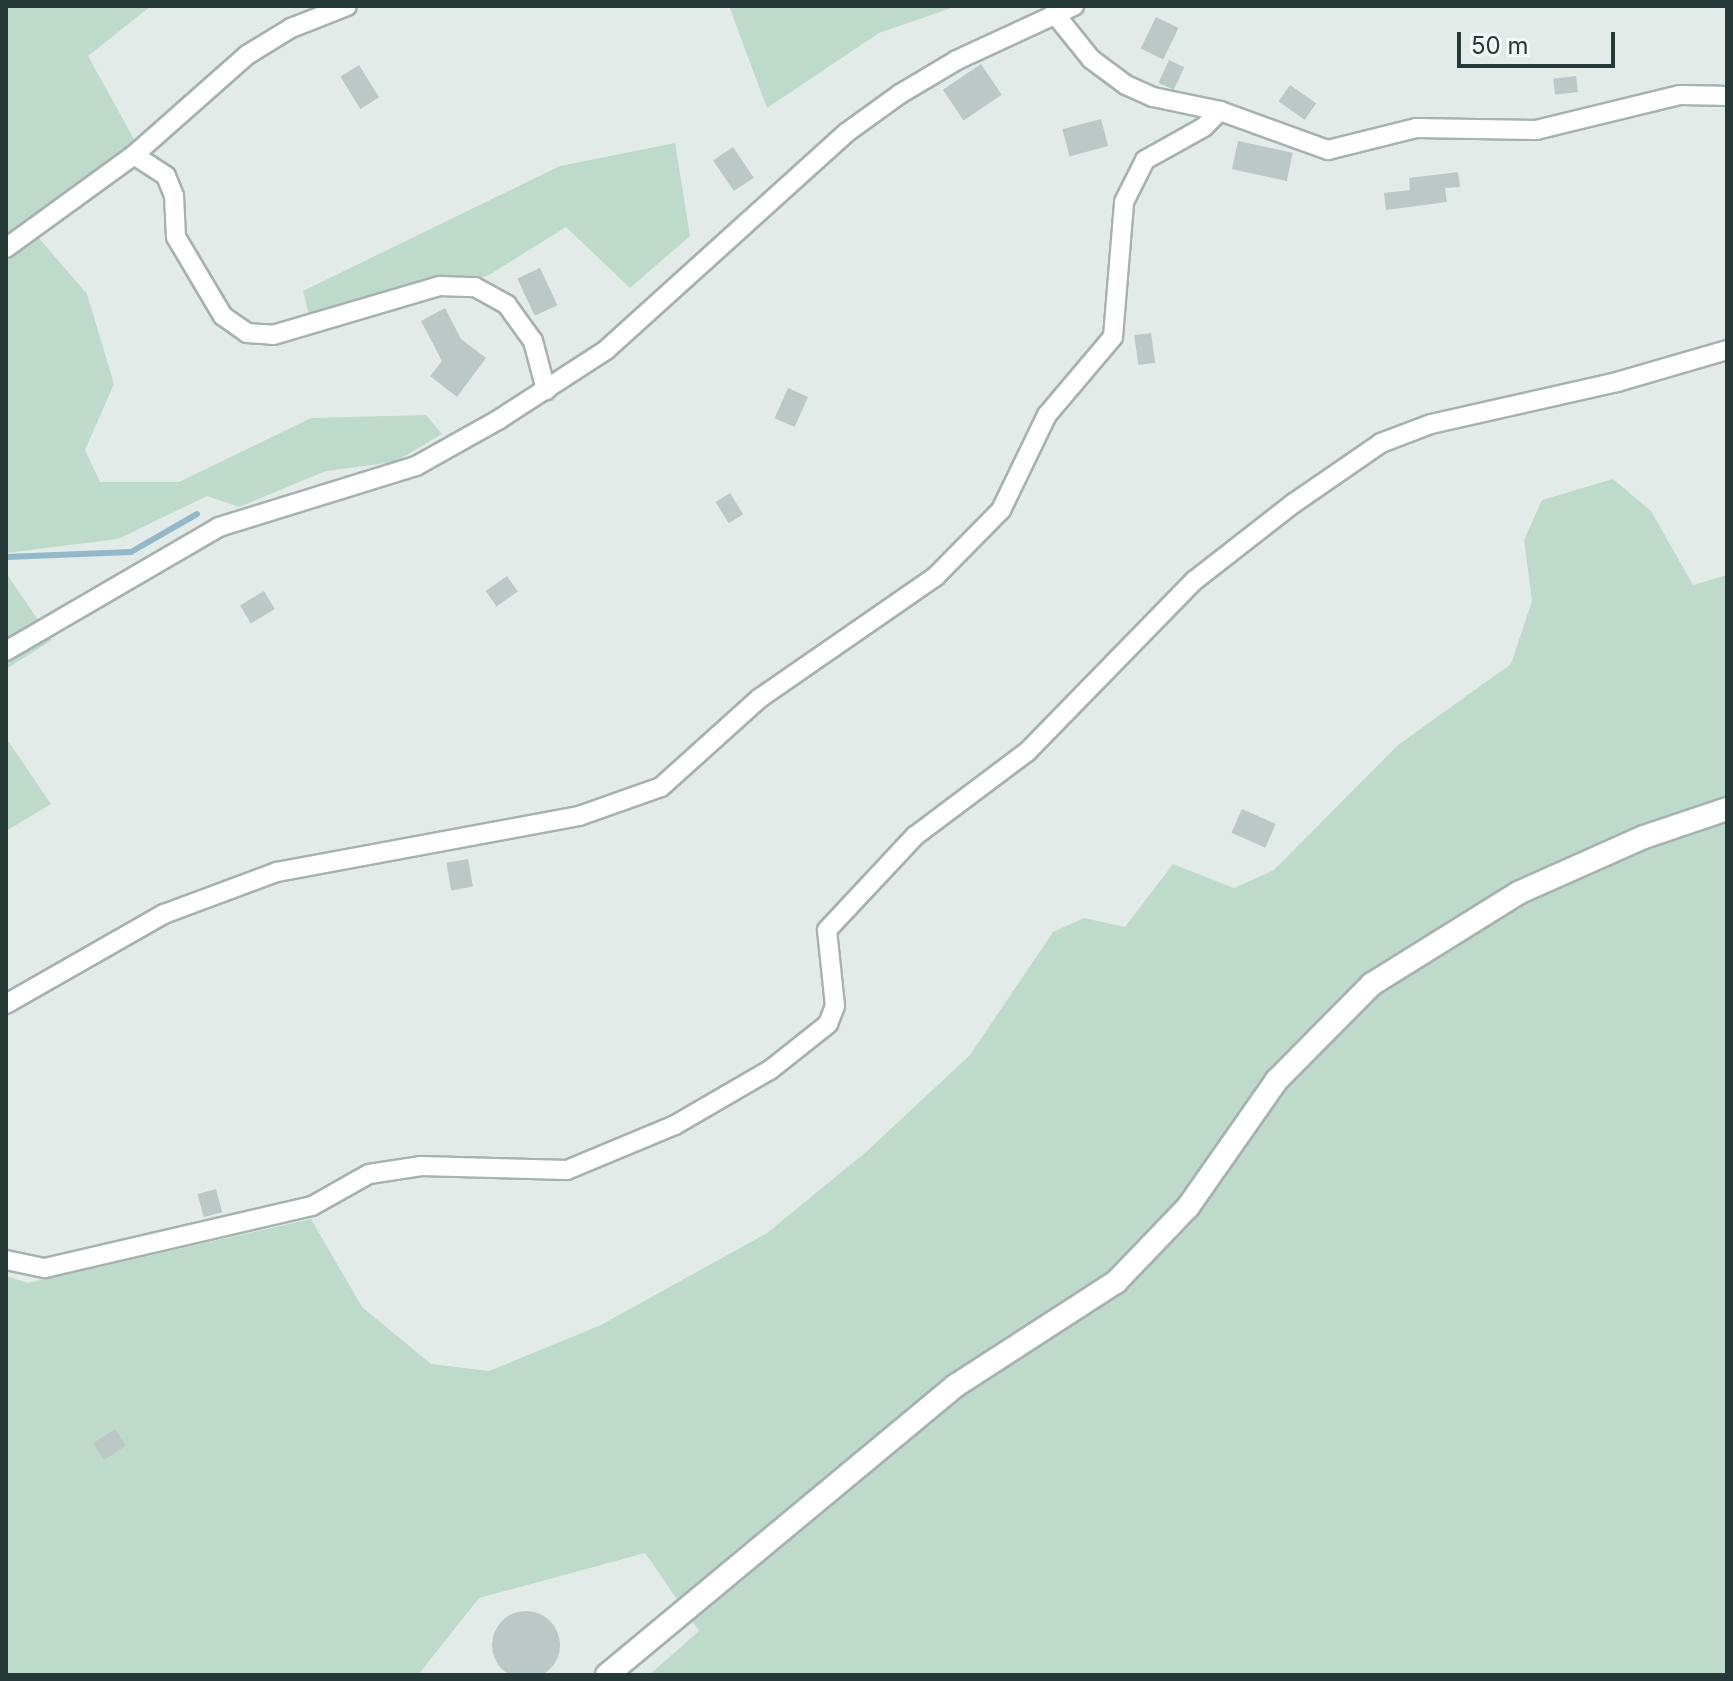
<!DOCTYPE html>
<html>
<head>
<meta charset="utf-8">
<style>
	body { margin:0 }
	#map { position:relative; width:1733px; height:1681px; overflow:hidden; background:#e3ebe9; font-family:Inter,sans-serif }
	div>[style] { position:absolute }
	.green>* { inset:0; background:#bedaca }
	.stream>* { height:6px; margin:-3px; padding:0 3px; transform-origin:3px; border-radius:3px; background:#92b8c9 }
	.building>* { inset:0; background:#bcc8c5; transform-origin:0 0 }
	.round { border-radius:50% }
	.roads { filter:drop-shadow(2px 0 #a6b2b0) drop-shadow(-2px 0 #a6b2b0) drop-shadow(0 2px #a6b2b0) drop-shadow(0 -2px #a6b2b0) }
	.minor>* { height:18px; margin:-9px; padding:0 9px; transform-origin:9px; border-radius:9px; background:#fff }
	.tertiary>* { height:22px; margin:-11px; padding:0 11px; transform-origin:11px; border-radius:11px; background:#fff }
	span { translate:-50% -50%; white-space:nowrap; text-align:center; line-height:1.15; -webkit-text-stroke:6px #f3f8f6; paint-order:stroke }
	.frame { position:absolute; inset:0; border:8px solid #253a38; pointer-events:none }
	.scale { position:absolute; left:1457px; top:32px; width:158px; height:36px; box-sizing:border-box; border:4px solid #253a38; border-top:0; padding-left:10px; font-size:24px; line-height:28px; white-space:nowrap; color:#253a38; -webkit-text-stroke:6px #f3f8f6; paint-order:stroke }
</style>
</head>
<body>
<div id="map">
	<div class="green">
		<i style="clip-path:polygon(6px 6px,151px 6px,88px 56px,135px 141px,25px 222px,87px 294px,114px 384px,85px 450px,100px 482px,179px 482px,311px 418px,426px 415px,442px 434px,395px 462px,326px 471px,239px 507px,207px 496px,118px 539px,6px 553px)"></i>
		<i style="clip-path:polygon(729px 6px,957px 6px,879px 33px,767px 108px)"></i>
		<i style="clip-path:polygon(675px 143px,690px 236px,630px 288px,566px 227px,489px 275px,314px 334px,303px 291px,560px 166px)"></i>
		<i style="clip-path:polygon(1613px 479px,1651px 511px,1693px 585px,1727px 575px,1727px 1675px,649px 1675px,699px 1631px,645px 1553px,479px 1598px,418px 1675px,6px 1675px,6px 1276px,28px 1283px,311px 1219px,362px 1307px,431px 1364px,489px 1371px,601px 1325px,767px 1233px,866px 1152px,970px 1055px,1053px 932px,1084px 918px,1125px 927px,1173px 864px,1234px 888px,1274px 870px,1398px 745px,1511px 664px,1532px 601px,1524px 540px,1542px 500px)"></i>
		<i style="clip-path:polygon(6px 573px,52px 640px,6px 669px)"></i>
		<i style="clip-path:polygon(6px 738px,51px 804px,6px 831px)"></i>
	</div>
	<div class="stream">
		<i style="left:6px;top:557px;width:125px;rotate:-2.3deg"></i>
		<i style="left:131px;top:552px;width:76px;rotate:-29.9deg"></i>
	</div>
	<div class="building">
		<i style="left:1156px;top:17px;width:25px;height:35px;rotate:26deg"></i>
		<i style="left:1169px;top:60px;width:17px;height:25px;rotate:25deg"></i>
		<i style="left:981px;top:64px;width:37px;height:46px;rotate:56deg"></i>
		<i style="left:359px;top:65px;width:38px;height:22px;rotate:58deg"></i>
		<i style="left:1576px;top:76px;width:16px;height:23px;rotate:83deg"></i>
		<i style="left:1290px;top:85px;width:32px;height:20px;rotate:35deg"></i>
		<i style="left:1101px;top:119px;width:28px;height:40px;rotate:75deg"></i>
		<i style="left:1238px;top:141px;width:56px;height:29px;rotate:12deg"></i>
		<i style="left:733px;top:147px;width:37px;height:24px;rotate:56deg"></i>
		<i style="clip-path:polygon(1458px 172px,1460px 187px,1445px 188px,1447px 202px,1386px 210px,1384px 193px,1410px 190px,1409px 178px)"></i>
		<i style="left:540px;top:268px;width:41px;height:25px;rotate:65deg"></i>
		<i style="clip-path:polygon(445px 308px,461px 339px,486px 358px,457px 397px,430px 376px,442px 361px,421px 321px)"></i>
		<i style="left:1151px;top:333px;width:30px;height:17px;rotate:82deg"></i>
		<i style="left:788px;top:388px;width:22px;height:33px;rotate:24deg"></i>
		<i style="left:730px;top:493px;width:25px;height:17px;rotate:58deg"></i>
		<i style="left:507px;top:576px;width:19px;height:26px;rotate:55deg"></i>
		<i style="left:264px;top:591px;width:21px;height:28px;rotate:59deg"></i>
		<i style="left:1242px;top:809px;width:37px;height:26px;rotate:24deg"></i>
		<i style="left:468px;top:859px;width:28px;height:22px;rotate:80deg"></i>
		<i style="left:216px;top:1189px;width:24px;height:19px;rotate:75deg"></i>
		<i style="left:115px;top:1429px;width:20px;height:26px;rotate:57deg"></i>
		<i class="round" style="left:492px;top:1611px;width:68px;height:68px"></i>
	</div>
	<div class="roads">
		<div class="minor">
			<i style="left:1054px;top:13px;width:59px;rotate:51.2deg"></i>
			<i style="left:1091px;top:59px;width:44px;rotate:36.6deg"></i>
			<i style="left:1126px;top:85px;width:30px;rotate:24deg"></i>
			<i style="left:1153px;top:97px;width:68px;rotate:11.8deg"></i>
			<i style="left:1220px;top:111px;width:115px;rotate:19.9deg"></i>
			<i style="left:1328px;top:150px;width:91px;rotate:-14deg"></i>
			<i style="left:1416px;top:128px;width:120px;rotate:1deg"></i>
			<i style="left:1536px;top:130px;width:148px;rotate:-13.7deg"></i>
			<i style="left:1680px;top:95px;width:47px;rotate:1.2deg"></i>
			<i style="left:134px;top:155px;width:38px;rotate:33deg"></i>
			<i style="left:166px;top:176px;width:22px;rotate:68deg"></i>
			<i style="left:174px;top:196px;width:41px;rotate:87.2deg"></i>
			<i style="left:176px;top:237px;width:92px;rotate:59.3deg"></i>
			<i style="left:223px;top:316px;width:29px;rotate:35deg"></i>
			<i style="left:247px;top:333px;width:26px;rotate:4deg"></i>
			<i style="left:273px;top:335px;width:174px;rotate:-16.4deg"></i>
			<i style="left:440px;top:286px;width:35px;rotate:2deg"></i>
			<i style="left:475px;top:287px;width:37px;rotate:29deg"></i>
			<i style="left:507px;top:305px;width:44px;rotate:54.2deg"></i>
			<i style="left:533px;top:341px;width:51px;rotate:75.1deg"></i>
			<i style="left:6px;top:248px;width:158px;rotate:-36deg"></i>
			<i style="left:134px;top:155px;width:151px;rotate:-41.5deg"></i>
			<i style="left:247px;top:55px;width:52px;rotate:-31.5deg"></i>
			<i style="left:291px;top:28px;width:60px;rotate:-21.4deg"></i>
			<i style="left:6px;top:651px;width:246px;rotate:-30.2deg"></i>
			<i style="left:219px;top:527px;width:206px;rotate:-17.2deg"></i>
			<i style="left:416px;top:466px;width:94px;rotate:-29.3deg"></i>
			<i style="left:498px;top:420px;width:129px;rotate:-32.9deg"></i>
			<i style="left:606px;top:350px;width:324px;rotate:-42.1deg"></i>
			<i style="left:846px;top:133px;width:67px;rotate:-35.8deg"></i>
			<i style="left:900px;top:94px;width:66px;rotate:-30.8deg"></i>
			<i style="left:957px;top:60px;width:129px;rotate:-24.8deg"></i>
			<i style="left:6px;top:1004px;width:182px;rotate:-29.7deg"></i>
			<i style="left:164px;top:914px;width:121px;rotate:-20.4deg"></i>
			<i style="left:277px;top:872px;width:307px;rotate:-10.5deg"></i>
			<i style="left:579px;top:816px;width:87px;rotate:-19.5deg"></i>
			<i style="left:661px;top:787px;width:133px;rotate:-42deg"></i>
			<i style="left:760px;top:698px;width:214px;rotate:-34.7deg"></i>
			<i style="left:936px;top:576px;width:93px;rotate:-45.4deg"></i>
			<i style="left:1001px;top:510px;width:106px;rotate:-64.2deg"></i>
			<i style="left:1047px;top:415px;width:102px;rotate:-49.8deg"></i>
			<i style="left:1113px;top:337px;width:135px;rotate:-85.3deg"></i>
			<i style="left:1124px;top:202px;width:47px;rotate:-63.4deg"></i>
			<i style="left:1145px;top:160px;width:68px;rotate:-29.2deg"></i>
			<i style="left:1204px;top:127px;width:23px;rotate:-45deg"></i>
			<i style="left:6px;top:1260px;width:40px;rotate:12deg"></i>
			<i style="left:45px;top:1268px;width:274px;rotate:-13.1deg"></i>
			<i style="left:312px;top:1206px;width:65px;rotate:-29.3deg"></i>
			<i style="left:369px;top:1174px;width:53px;rotate:-8.7deg"></i>
			<i style="left:421px;top:1166px;width:146px;rotate:1.6deg"></i>
			<i style="left:567px;top:1170px;width:117px;rotate:-22.6deg"></i>
			<i style="left:675px;top:1125px;width:110px;rotate:-30.1deg"></i>
			<i style="left:770px;top:1070px;width:74px;rotate:-38.4deg"></i>
			<i style="left:828px;top:1024px;width:19px;rotate:-69deg"></i>
			<i style="left:835px;top:1006px;width:76px;rotate:-96deg"></i>
			<i style="left:827px;top:930px;width:129px;rotate:-46.9deg"></i>
			<i style="left:915px;top:836px;width:140px;rotate:-36.9deg"></i>
			<i style="left:1027px;top:752px;width:240px;rotate:-45.7deg"></i>
			<i style="left:1195px;top:580px;width:125px;rotate:-37.9deg"></i>
			<i style="left:1294px;top:503px;width:106px;rotate:-34.6deg"></i>
			<i style="left:1381px;top:443px;width:53px;rotate:-20.8deg"></i>
			<i style="left:1431px;top:424px;width:191px;rotate:-12.7deg"></i>
			<i style="left:1617px;top:382px;width:115px;rotate:-16.2deg"></i>
		</div>
		<div class="tertiary">
			<i style="left:607px;top:1675px;width:452px;rotate:-39.7deg"></i>
			<i style="left:955px;top:1386px;width:192px;rotate:-32.9deg"></i>
			<i style="left:1116px;top:1282px;width:104px;rotate:-46.2deg"></i>
			<i style="left:1188px;top:1207px;width:155px;rotate:-55deg"></i>
			<i style="left:1277px;top:1080px;width:135px;rotate:-45.3deg"></i>
			<i style="left:1372px;top:984px;width:172px;rotate:-31.9deg"></i>
			<i style="left:1518px;top:893px;width:138px;rotate:-24deg"></i>
			<i style="left:1644px;top:837px;width:88px;rotate:-18.6deg"></i>
		</div>
	</div>
	<div class="frame"></div>
	<div class="scale">50 m</div>
</div>
</body>
</html>
